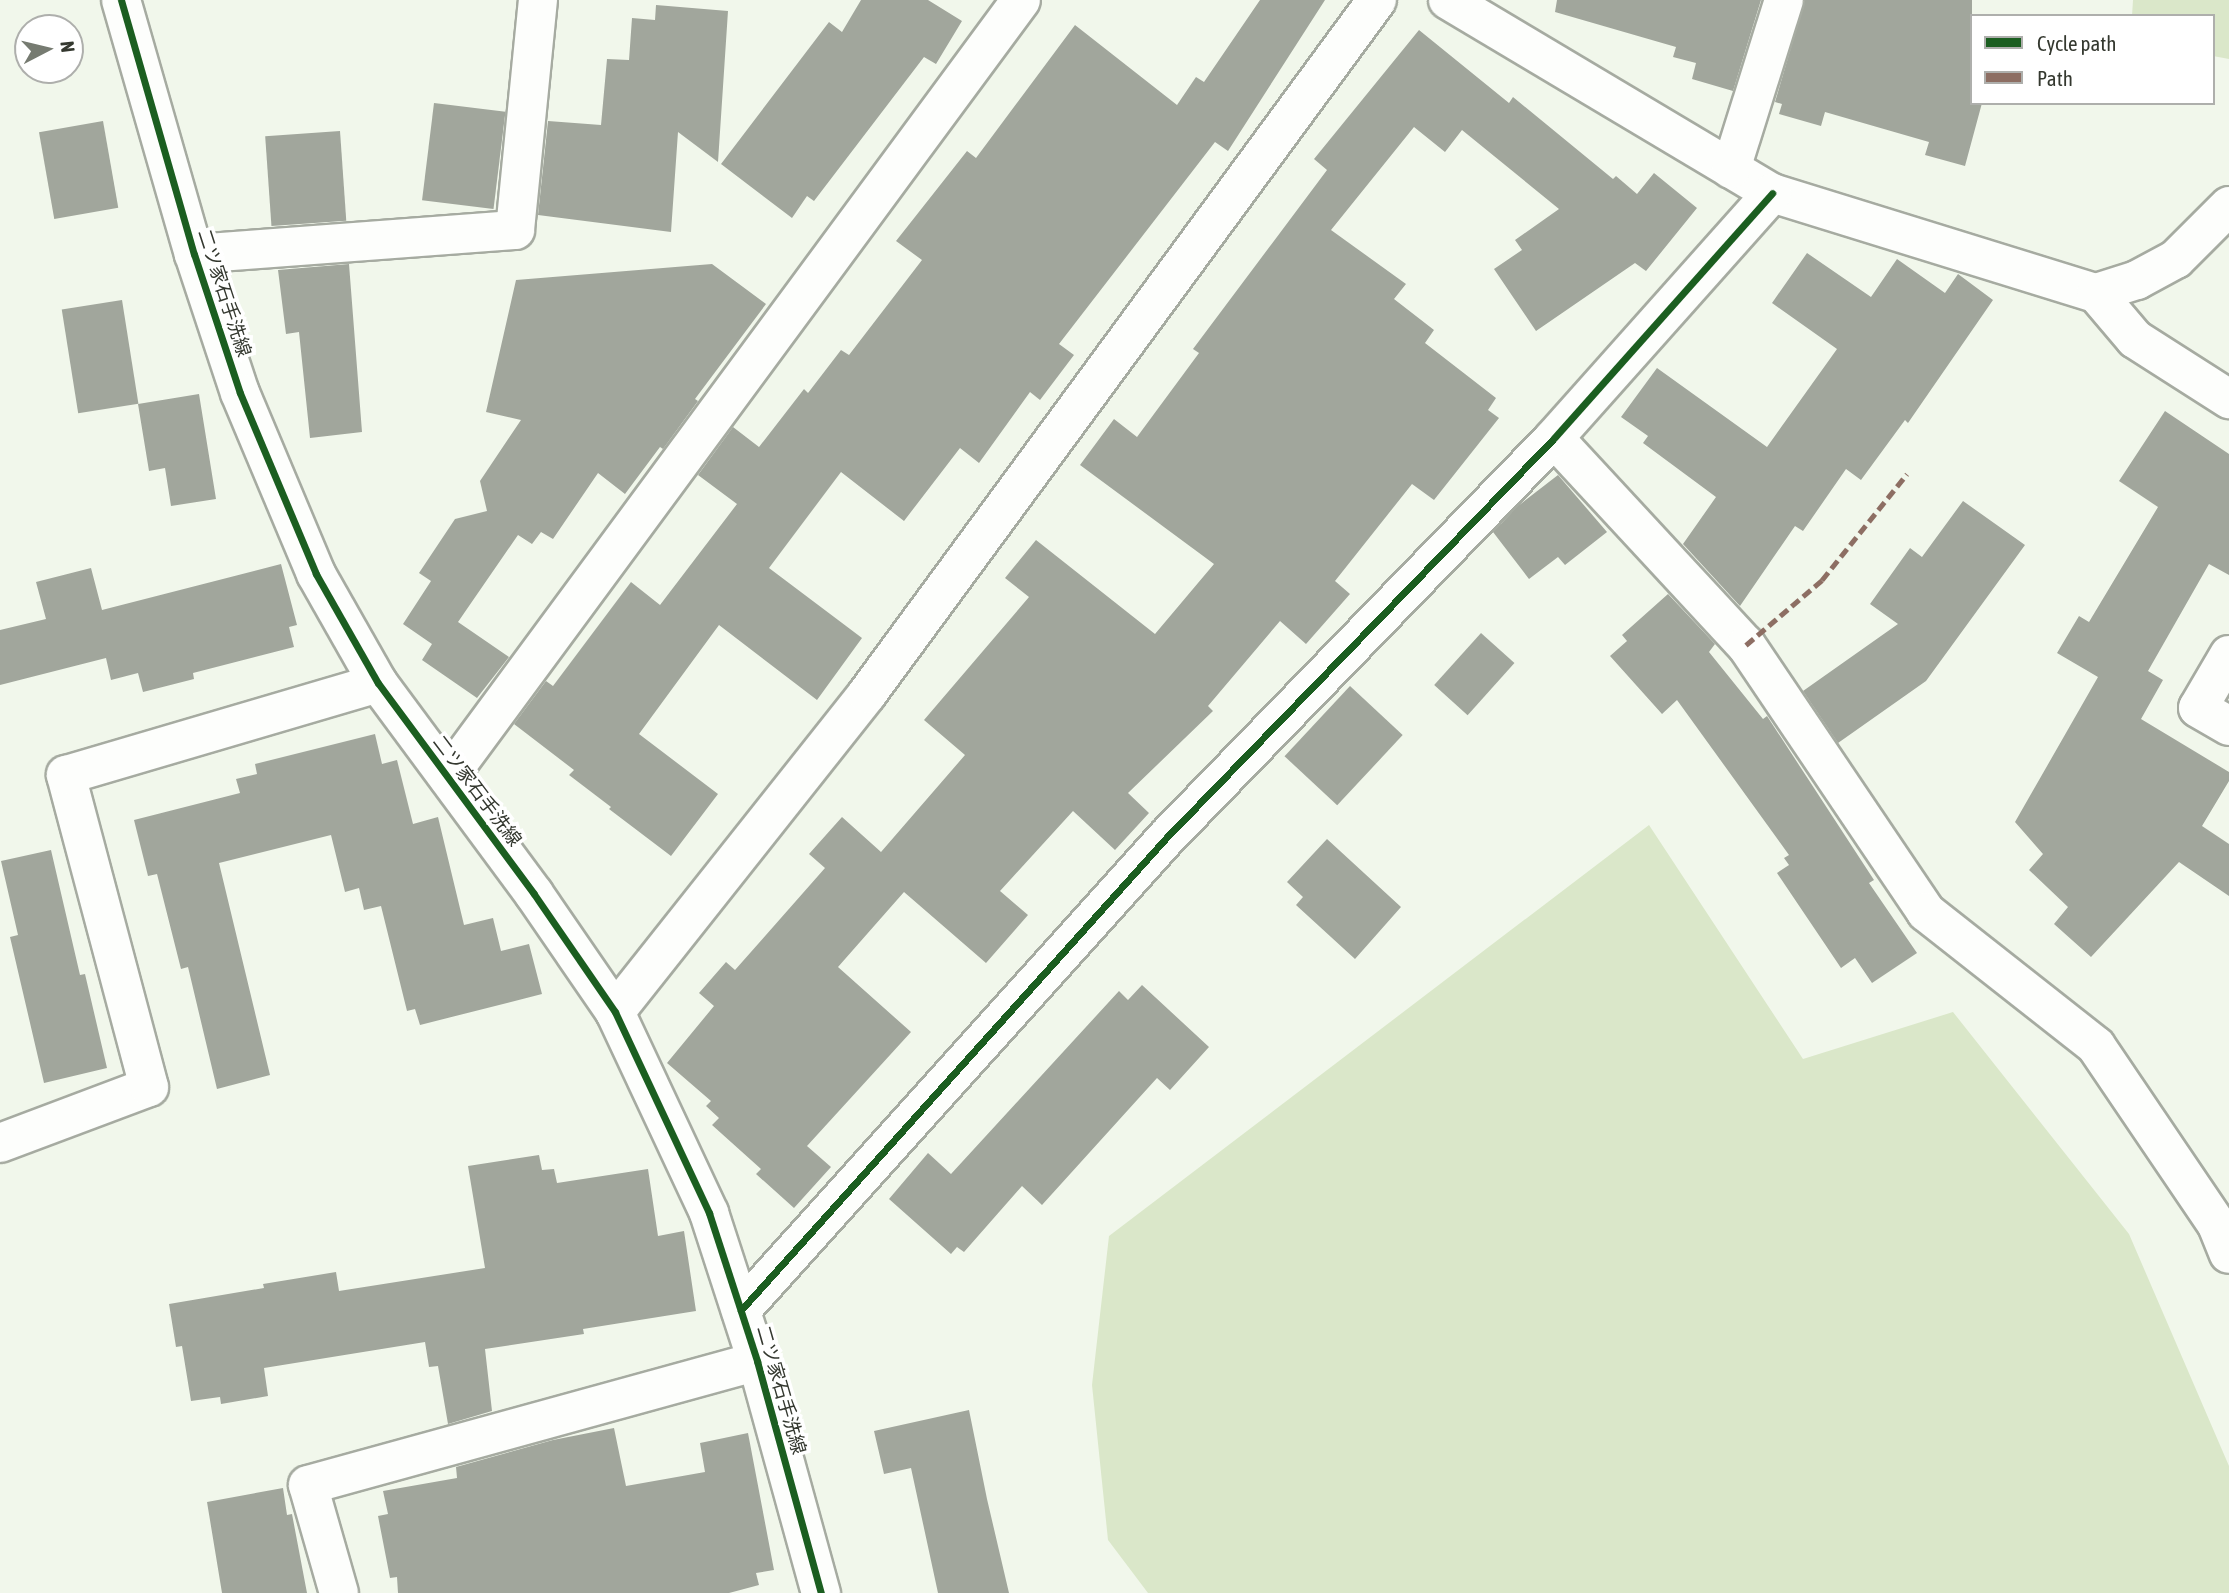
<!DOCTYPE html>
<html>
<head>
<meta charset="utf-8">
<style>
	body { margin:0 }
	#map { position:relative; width:2229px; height:1593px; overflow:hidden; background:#f1f7eb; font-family:"Asap Condensed","Noto Sans JP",sans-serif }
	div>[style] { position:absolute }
	.green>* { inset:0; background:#dae7c9 }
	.building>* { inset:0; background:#a1a69c; transform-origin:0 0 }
	.roads { filter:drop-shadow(2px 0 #a6aba1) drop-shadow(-2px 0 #a6aba1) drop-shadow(0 2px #a6aba1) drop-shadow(0 -2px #a6aba1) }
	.minor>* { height:38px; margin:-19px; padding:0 19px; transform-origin:19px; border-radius:19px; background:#fdfefc }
	.quiet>* { height:5px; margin-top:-2.5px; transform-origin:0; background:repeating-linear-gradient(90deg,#8d6e63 0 10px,transparent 0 15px) }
	.cycleway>* { height:7px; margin:-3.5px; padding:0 3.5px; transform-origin:3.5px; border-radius:3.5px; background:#1b5e20 }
	span { translate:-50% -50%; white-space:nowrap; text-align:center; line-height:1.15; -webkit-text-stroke:7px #fff; paint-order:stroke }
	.street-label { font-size:19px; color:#34382f }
	.legend { position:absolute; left:1970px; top:14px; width:245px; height:91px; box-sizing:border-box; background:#fff; border:2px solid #aeafac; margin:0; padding:9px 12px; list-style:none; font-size:21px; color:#34382f }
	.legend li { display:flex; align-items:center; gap:14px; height:35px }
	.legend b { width:35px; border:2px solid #aeafac }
	.north { position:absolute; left:14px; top:14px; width:70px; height:70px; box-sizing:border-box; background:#fff; border:2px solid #aeafac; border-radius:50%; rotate:83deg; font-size:19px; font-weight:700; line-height:28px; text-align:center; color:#34382f }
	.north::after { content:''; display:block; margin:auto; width:24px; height:32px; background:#767b71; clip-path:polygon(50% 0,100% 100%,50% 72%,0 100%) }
</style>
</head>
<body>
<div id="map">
	<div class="green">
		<i style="clip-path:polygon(2133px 0,2229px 0,2229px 59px,2213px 56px,2213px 16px,2132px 16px)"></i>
		<i style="clip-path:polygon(1649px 825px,1803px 1059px,1953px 1012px,2129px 1234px,2229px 1466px,2229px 1593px,1148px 1593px,1108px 1540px,1092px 1385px,1109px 1236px)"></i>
	</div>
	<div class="building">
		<i style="clip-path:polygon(861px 0,928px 0,962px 21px,936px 64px,924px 57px,814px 201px,807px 196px,792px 218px,721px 164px,829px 22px,842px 32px)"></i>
		<i style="clip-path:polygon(1260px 0,1325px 0,1228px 151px,1215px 142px,1059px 344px,1074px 355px,1040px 400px,1030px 392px,979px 463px,960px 448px,904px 521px,841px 472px,769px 568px,862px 638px,817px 700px,719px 625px,639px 734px,718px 794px,671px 856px,609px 809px,611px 807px,569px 775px,574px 770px,514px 724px,546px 681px,553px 686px,631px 582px,660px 605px,737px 504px,698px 475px,733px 427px,759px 447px,804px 389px,808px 393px,841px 350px,849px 355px,922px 260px,896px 241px,967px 151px,976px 158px,1075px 25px,1177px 105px,1196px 77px,1204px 82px)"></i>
		<i style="clip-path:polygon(1557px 0,1761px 0,1733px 91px,1692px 79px,1696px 63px,1673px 57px,1676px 47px,1555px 12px)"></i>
		<i style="clip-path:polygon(1805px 0,1972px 0,1972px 103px,1982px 103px,1965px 166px,1925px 155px,1929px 142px,1825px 112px,1821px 126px,1779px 114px,1782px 104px,1775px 102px)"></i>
		<i style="clip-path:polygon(656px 5px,728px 11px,718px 162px,678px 132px,671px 232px,538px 215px,548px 121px,601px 125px,607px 59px,629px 60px,632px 18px,655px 20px)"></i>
		<i style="clip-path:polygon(1419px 30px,1509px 103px,1513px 97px,1613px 179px,1616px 176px,1637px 194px,1654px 173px,1697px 208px,1646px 271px,1635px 263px,1536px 331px,1494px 269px,1522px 250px,1515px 240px,1559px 209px,1462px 130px,1445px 152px,1414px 127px,1331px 230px,1406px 284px,1394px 299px,1434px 330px,1425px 343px,1496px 398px,1488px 410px,1499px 418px,1434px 500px,1412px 484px,1335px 581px,1350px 594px,1306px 644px,1280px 621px,1208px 706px,1213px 711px,1128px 793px,1149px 813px,1115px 850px,1073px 811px,1000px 891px,1028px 915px,986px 963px,904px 892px,838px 967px,911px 1032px,807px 1146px,831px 1167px,794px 1208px,756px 1174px,761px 1169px,712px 1125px,719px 1118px,706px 1106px,711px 1101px,667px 1063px,714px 1006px,699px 993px,726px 962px,735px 970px,825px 868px,809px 854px,842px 817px,881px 852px,965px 755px,924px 720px,1029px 597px,1005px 578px,1036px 540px,1155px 634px,1214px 564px,1080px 465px,1114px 419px,1137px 437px,1199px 353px,1193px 349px,1327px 170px,1314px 159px)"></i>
		<i style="left:434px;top:103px;width:72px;height:98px;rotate:7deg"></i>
		<i style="left:103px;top:121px;width:88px;height:65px;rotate:80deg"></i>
		<i style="left:340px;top:131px;width:90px;height:75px;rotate:86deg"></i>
		<i style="clip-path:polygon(1807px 253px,1871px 297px,1897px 259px,1945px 293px,1958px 274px,1993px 300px,1908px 423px,1905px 420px,1861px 480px,1846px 469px,1803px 531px,1795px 526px,1740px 606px,1683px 544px,1716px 497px,1643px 443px,1648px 436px,1621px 417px,1657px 368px,1767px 447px,1837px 349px,1772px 303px)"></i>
		<i style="clip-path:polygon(349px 264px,362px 432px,310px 438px,299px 332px,286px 334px,278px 270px)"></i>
		<i style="clip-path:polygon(712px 264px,766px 304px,695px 399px,698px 401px,663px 449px,660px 447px,625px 494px,598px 473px,553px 539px,541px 532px,532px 544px,518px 535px,458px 622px,509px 657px,477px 698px,422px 660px,432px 644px,403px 624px,431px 581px,419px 573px,455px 519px,487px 511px,480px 481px,521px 420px,486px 412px,516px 280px)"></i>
		<i style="left:122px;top:300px;width:105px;height:61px;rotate:81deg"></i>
		<i style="clip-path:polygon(199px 394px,216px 499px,171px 506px,165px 468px,149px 471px,138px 404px)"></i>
		<i style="clip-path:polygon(2165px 411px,2229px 454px,2229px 575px,2209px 564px,2148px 671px,2163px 680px,2141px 719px,2229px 772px,2229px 781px,2202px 826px,2229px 844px,2229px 896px,2179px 862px,2091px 957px,2054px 924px,2068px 907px,2029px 870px,2043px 854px,2015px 822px,2098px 677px,2057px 653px,2079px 616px,2089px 622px,2158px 507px,2119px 481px)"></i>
		<i style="clip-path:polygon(1558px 475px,1607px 532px,1565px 565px,1558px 557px,1529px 579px,1493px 532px,1518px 506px)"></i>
		<i style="clip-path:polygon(1963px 501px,2025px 545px,1926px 681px,1838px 743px,1803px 691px,1898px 624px,1870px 604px,1910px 548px,1922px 557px)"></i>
		<i style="clip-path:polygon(281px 564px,297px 625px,289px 627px,294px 647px,193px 673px,194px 679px,143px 692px,138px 673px,111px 680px,106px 658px,0 685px,0 630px,46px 619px,36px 582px,91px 568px,102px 610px)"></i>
		<i style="clip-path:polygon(1668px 594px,1715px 644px,1709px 652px,1763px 719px,1767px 716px,1874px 880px,1869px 883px,1917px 953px,1872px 983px,1855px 958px,1841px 968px,1777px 873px,1789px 865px,1784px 858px,1789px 855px,1677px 700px,1662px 714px,1610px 656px,1627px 641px,1622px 635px)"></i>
		<i style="left:1481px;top:633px;width:45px;height:70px;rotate:42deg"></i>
		<i style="left:1350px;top:686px;width:72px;height:96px;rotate:43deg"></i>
		<i style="clip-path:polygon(375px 734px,382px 764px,397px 760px,413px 824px,438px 817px,464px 925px,493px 918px,501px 951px,529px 944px,542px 994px,420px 1025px,415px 1009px,407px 1011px,381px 906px,364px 910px,359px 888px,345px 892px,331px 835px,219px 863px,270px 1075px,217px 1089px,188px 967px,181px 969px,157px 874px,148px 876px,134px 820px,240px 793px,236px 779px,257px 774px,255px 764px)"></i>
		<i style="clip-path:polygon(1327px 839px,1401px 907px,1355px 959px,1296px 905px,1303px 897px,1287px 882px)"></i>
		<i style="clip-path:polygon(51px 850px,80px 975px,85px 974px,107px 1068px,44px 1083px,10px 937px,18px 935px,1px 861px)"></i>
		<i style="clip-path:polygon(1142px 985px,1209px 1047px,1170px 1090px,1157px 1078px,1042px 1205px,1022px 1186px,964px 1252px,957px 1247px,951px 1254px,889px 1199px,928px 1153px,951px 1174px,1119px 991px,1128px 1000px)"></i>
		<i style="clip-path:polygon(539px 1155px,542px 1170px,554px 1169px,557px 1183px,648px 1169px,658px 1236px,684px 1231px,696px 1311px,583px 1329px,584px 1334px,485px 1349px,492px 1411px,448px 1424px,438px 1366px,429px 1367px,425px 1342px,264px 1368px,268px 1396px,221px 1404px,220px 1397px,191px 1401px,182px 1346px,176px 1347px,169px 1304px,264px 1288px,263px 1284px,336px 1272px,339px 1291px,485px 1268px,468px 1166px)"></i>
		<i style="clip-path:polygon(969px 1410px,987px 1499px,1009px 1593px,938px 1593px,911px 1468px,884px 1474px,874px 1431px)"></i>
		<i style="clip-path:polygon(614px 1428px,626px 1486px,705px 1472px,700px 1443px,748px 1433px,774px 1570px,756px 1573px,759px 1585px,729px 1593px,398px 1593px,397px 1577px,390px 1578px,378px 1516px,388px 1514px,383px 1491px,457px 1478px,456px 1467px,553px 1440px)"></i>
		<i style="clip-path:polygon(283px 1488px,287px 1515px,292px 1514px,307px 1593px,222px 1593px,207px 1502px)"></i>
	</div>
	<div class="roads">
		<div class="minor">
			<i style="left:121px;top:0;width:264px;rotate:74deg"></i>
			<i style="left:194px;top:254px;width:146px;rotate:71.7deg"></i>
			<i style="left:240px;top:393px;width:196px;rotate:67.2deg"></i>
			<i style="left:316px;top:574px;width:125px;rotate:60.4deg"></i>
			<i style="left:378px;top:683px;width:262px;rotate:53.5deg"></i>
			<i style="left:534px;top:894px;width:143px;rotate:55.5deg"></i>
			<i style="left:615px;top:1012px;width:222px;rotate:64.9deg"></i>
			<i style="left:709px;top:1213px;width:156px;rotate:72deg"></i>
			<i style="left:757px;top:1361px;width:241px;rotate:74.6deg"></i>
			<i style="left:1448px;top:0;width:377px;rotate:30.8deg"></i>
			<i style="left:1772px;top:193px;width:339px;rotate:17.2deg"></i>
			<i style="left:2096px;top:293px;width:60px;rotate:49.7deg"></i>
			<i style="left:2135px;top:339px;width:112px;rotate:32.6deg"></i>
			<i style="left:1731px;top:169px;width:177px;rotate:-72.6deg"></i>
			<i style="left:194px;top:254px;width:322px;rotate:-4.3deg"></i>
			<i style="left:515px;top:230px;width:231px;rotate:-84.3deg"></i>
			<i style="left:2096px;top:293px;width:43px;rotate:-17.6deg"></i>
			<i style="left:2137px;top:280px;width:44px;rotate:-28.3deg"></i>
			<i style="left:2176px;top:259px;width:75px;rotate:-45deg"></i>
			<i style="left:1554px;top:438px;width:282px;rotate:47.2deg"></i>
			<i style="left:1746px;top:645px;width:322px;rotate:56deg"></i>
			<i style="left:1926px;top:912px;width:216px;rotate:38.2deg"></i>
			<i style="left:2096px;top:1046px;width:216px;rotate:55.9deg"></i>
			<i style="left:2217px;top:1225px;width:31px;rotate:68deg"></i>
			<i style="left:2229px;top:655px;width:61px;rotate:120.3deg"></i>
			<i style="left:2198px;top:708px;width:36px;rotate:30deg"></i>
			<i style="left:448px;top:777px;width:965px;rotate:-53.59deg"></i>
			<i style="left:615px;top:1012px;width:406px;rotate:-51.6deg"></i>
			<i style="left:867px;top:694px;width:861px;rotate:-53.69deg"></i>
			<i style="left:0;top:1143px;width:159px;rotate:-20.6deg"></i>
			<i style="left:149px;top:1087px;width:323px;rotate:-104.9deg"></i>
			<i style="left:66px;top:775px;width:325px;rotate:-16.4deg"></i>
			<i style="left:741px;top:1310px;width:635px;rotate:-48deg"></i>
			<i style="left:1166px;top:838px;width:557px;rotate:-45.87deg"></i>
			<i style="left:1554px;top:438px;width:328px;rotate:-48.3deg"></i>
			<i style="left:339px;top:1593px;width:112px;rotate:-106deg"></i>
			<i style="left:308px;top:1485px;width:466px;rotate:-15.4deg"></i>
		</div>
	</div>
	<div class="quiet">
		<i style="left:1746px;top:645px;width:100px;rotate:-40.5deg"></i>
		<i style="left:1822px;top:580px;width:136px;rotate:-51.3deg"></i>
	</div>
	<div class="cycleway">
		<i style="left:121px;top:0;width:264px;rotate:74deg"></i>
		<i style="left:194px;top:254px;width:146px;rotate:71.7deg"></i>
		<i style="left:240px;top:393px;width:196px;rotate:67.2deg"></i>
		<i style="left:316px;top:574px;width:125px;rotate:60.4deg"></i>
		<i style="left:378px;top:683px;width:262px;rotate:53.5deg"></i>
		<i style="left:534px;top:894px;width:143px;rotate:55.5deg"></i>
		<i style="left:615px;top:1012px;width:222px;rotate:64.9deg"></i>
		<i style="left:709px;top:1213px;width:156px;rotate:72deg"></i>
		<i style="left:757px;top:1361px;width:241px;rotate:74.6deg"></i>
		<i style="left:741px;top:1310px;width:635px;rotate:-48deg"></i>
		<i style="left:1166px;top:838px;width:557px;rotate:-45.87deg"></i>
		<i style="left:1554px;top:438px;width:328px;rotate:-48.3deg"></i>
	</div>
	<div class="street-label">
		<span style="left:224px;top:293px;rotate:72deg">二ツ家石手洗線</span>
		<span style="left:477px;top:791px;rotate:53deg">二ツ家石手洗線</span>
		<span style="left:781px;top:1390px;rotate:74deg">二ツ家石手洗線</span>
	</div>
	<ul class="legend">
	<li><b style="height:9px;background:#1b5e20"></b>Cycle path</li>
	<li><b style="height:9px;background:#8d6e63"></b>Path</li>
	</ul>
	<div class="north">N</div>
</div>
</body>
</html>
